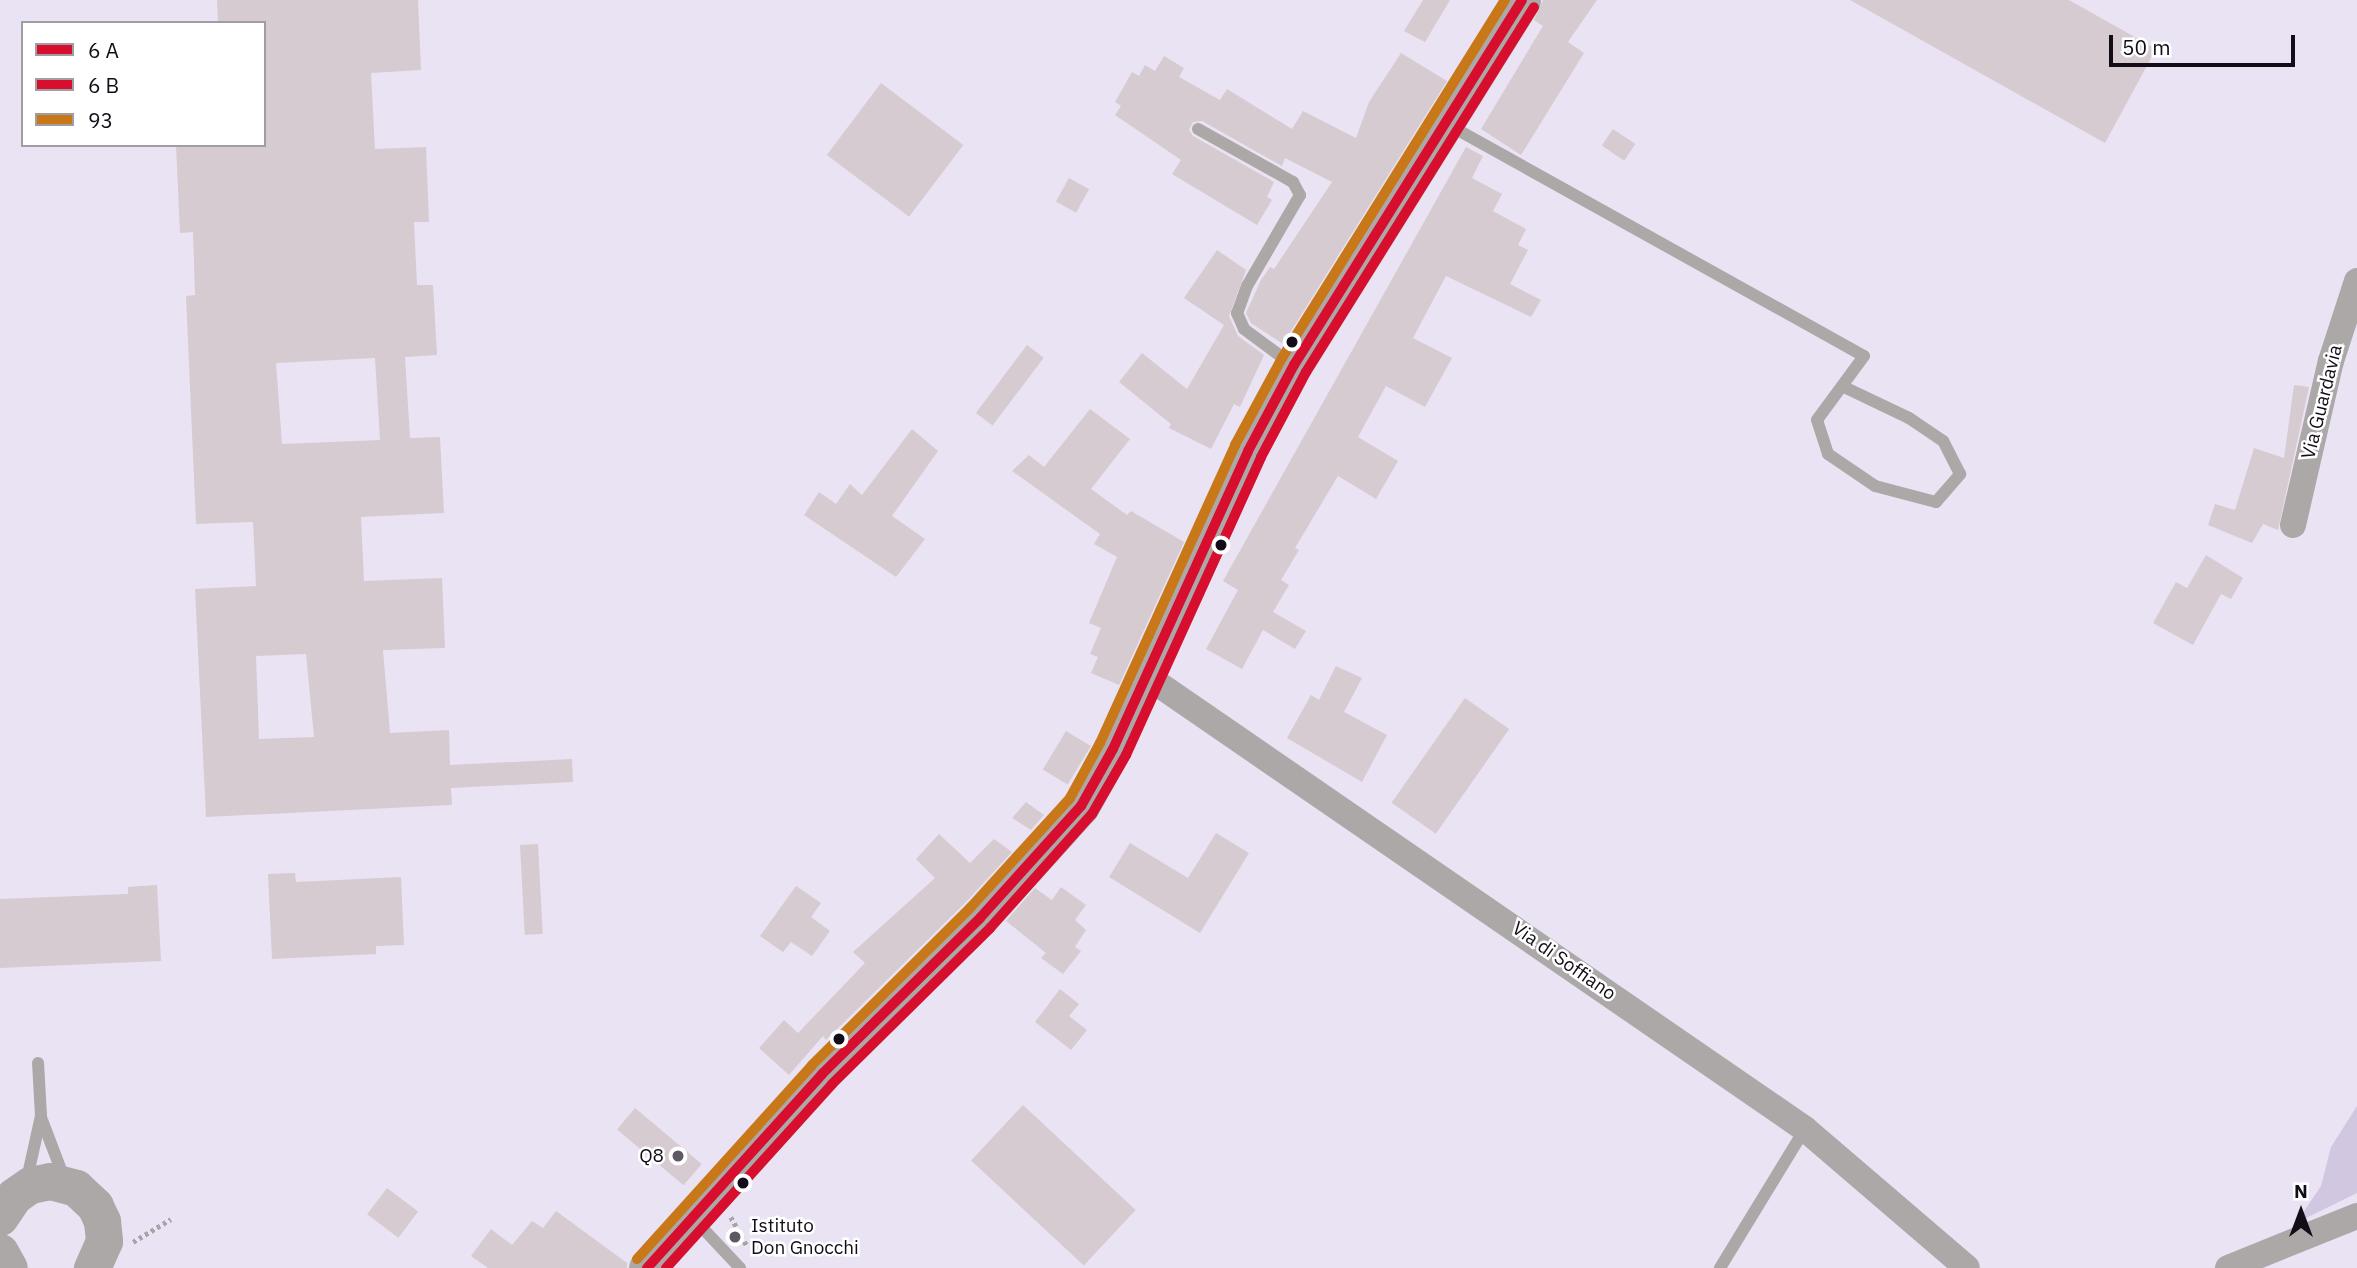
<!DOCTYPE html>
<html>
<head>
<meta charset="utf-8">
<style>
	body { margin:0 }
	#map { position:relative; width:2357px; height:1268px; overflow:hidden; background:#eae3f4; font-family:"IBM Plex Sans",sans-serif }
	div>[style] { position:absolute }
	.green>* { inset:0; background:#d2c7e1 }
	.building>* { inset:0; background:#d6cbd1; transform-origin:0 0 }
	.path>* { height:4.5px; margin-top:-2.25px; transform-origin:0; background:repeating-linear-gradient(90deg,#a7a4a7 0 3.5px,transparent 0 7px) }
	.lane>* { height:12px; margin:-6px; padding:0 6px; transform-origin:6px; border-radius:6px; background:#aca8a7 }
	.street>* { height:26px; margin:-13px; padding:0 13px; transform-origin:13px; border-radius:13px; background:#aca8a7 }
	.secondary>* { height:37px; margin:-18.5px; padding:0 18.5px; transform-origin:18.5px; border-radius:18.5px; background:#aca8a8 }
	.bus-1>* { height:10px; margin:-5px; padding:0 5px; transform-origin:5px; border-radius:5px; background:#d70e2d }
	.bus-2>* { height:10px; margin:-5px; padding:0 5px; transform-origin:5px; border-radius:5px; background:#d70e2d }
	.bus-3>* { height:10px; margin:-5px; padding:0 5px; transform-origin:5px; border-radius:5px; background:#c87819 }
	.dots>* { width:19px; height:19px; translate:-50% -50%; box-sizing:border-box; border:4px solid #fff; border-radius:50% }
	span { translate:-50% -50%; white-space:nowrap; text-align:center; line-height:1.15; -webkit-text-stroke:5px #fff; paint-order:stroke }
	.street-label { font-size:19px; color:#120d17 }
	.poi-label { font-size:19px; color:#120d17 }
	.right { translate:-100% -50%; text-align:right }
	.left { translate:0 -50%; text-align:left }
	.legend { position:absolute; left:21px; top:21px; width:245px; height:126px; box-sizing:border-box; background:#fff; border:2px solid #a09ea2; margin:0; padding:9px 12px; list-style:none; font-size:21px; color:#120d17 }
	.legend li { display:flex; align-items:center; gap:14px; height:35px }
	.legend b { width:35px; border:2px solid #a09ea2 }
	.north { position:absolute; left:2266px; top:1177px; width:70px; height:70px; -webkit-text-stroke:5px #fff; paint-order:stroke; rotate:0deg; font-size:19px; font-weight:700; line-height:28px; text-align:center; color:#120d17 }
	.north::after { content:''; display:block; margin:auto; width:24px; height:32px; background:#120d17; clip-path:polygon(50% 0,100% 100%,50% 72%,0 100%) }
	.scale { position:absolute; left:2109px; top:35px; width:186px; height:32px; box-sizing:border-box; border:4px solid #120d17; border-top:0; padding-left:9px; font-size:21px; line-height:24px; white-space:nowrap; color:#120d17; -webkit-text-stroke:5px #fff; paint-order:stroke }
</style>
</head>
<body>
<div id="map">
	<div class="green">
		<i style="clip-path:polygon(2357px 1106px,2357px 1193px,2296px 1223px,2321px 1186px,2331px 1147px)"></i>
	</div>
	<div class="building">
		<i style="clip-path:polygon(evenodd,217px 0,418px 0,421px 70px,371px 73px,375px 149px,426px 147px,429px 222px,414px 222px,417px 285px,433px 285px,437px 355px,405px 357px,410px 438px,440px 437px,444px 513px,361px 517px,364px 581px,442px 578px,445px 648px,383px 650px,390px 733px,449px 730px,450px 765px,572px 759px,573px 782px,451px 788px,452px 805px,206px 817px,195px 589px,256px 586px,253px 522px,196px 524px,186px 296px,195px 295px,193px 232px,180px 233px,176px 145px,266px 145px,264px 23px,218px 23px,217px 0,375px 358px,380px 440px,282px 444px,276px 363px,375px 358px,217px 0,306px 654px,314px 737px,259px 739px,256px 656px,306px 654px)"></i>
		<i style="clip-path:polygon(1423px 0,1450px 0,1425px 42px,1404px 31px)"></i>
		<i style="clip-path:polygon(1543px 0,1597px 0,1568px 42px,1584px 53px,1521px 155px,1481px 129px,1543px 26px,1534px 20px)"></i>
		<i style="clip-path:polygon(1850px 0,2069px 0,2156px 49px,2105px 143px)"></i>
		<i style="clip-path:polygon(1401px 53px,1447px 81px,1283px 344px,1251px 323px,1246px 313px,1261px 280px,1270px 267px,1274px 269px,1332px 182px,1285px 158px,1282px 166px,1202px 121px,1193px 122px,1189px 130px,1193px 136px,1274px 182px,1267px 197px,1272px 200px,1257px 225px,1172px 174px,1181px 160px,1115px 115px,1121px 106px,1115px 102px,1132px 72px,1139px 76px,1145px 65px,1155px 71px,1164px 56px,1184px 68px,1179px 77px,1220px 100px,1227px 89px,1292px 129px,1303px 111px,1356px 138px,1369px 102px)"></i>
		<i style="left:881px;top:83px;width:103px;height:90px;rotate:37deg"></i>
		<i style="left:1613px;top:129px;width:27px;height:20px;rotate:34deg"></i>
		<i style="clip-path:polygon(1466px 147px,1483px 156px,1472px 178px,1502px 194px,1493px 211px,1526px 229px,1518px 245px,1528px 250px,1510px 284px,1541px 300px,1531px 317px,1446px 276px,1413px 338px,1452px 358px,1425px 407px,1386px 386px,1358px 437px,1398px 461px,1376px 499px,1338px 476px,1295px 548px,1299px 550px,1281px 580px,1289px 585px,1273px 612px,1306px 631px,1295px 649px,1263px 630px,1242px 669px,1206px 649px,1238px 590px,1223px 581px)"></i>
		<i style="left:1069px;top:178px;width:23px;height:27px;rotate:29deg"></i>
		<i style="clip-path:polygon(1217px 250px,1246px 270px,1229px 316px,1238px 336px,1264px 355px,1240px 407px,1234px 404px,1211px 449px,1169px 428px,1171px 424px,1119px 382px,1142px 353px,1187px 389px,1224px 325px,1184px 298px)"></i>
		<i style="left:1027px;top:345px;width:21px;height:85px;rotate:37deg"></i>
		<i style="clip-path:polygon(2294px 385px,2309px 387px,2278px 530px,2263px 524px,2252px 543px,2208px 525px,2215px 504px,2235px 510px,2254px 448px,2284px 458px)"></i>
		<i style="clip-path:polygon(1090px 409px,1130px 439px,1091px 489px,1127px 515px,1131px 511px,1184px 542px,1119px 685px,1091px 673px,1098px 657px,1090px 654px,1101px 628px,1089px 623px,1117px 557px,1094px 544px,1100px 534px,1012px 471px,1029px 455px,1044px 467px)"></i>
		<i style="clip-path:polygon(912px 429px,938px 451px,892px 516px,925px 539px,896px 577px,804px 515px,819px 492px,836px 504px,850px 484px,862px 495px)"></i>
		<i style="clip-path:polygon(2206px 555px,2243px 578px,2231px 599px,2221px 594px,2193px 645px,2153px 623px,2176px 582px,2187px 588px)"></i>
		<i style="clip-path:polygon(1336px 666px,1362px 678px,1344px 712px,1387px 735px,1362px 782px,1287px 738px,1311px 695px,1319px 700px)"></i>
		<i style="left:1465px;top:698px;width:54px;height:128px;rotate:35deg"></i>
		<i style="left:1066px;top:731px;width:29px;height:45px;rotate:31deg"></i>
		<i style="clip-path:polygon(1026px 802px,1044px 815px,1031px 830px,1012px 818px)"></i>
		<i style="clip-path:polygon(1216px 833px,1249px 853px,1200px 933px,1109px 877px,1130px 843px,1188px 878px)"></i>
		<i style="clip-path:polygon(939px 834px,970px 863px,994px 839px,1012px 852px,965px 903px,826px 1040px,823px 1036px,789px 1075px,759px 1048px,784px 1020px,798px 1033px,865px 963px,853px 952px,935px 878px,916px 859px)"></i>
		<i style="left:538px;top:844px;width:90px;height:18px;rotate:87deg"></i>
		<i style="clip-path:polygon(295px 873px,296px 882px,401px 877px,404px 945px,376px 946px,376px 954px,272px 959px,268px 874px)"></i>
		<i style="clip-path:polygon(157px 885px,161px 961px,0 968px,0 899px,128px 894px,128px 887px)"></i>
		<i style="clip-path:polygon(796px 886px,821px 903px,811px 917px,830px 931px,812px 956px,791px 942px,783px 952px,760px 936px)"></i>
		<i style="clip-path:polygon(1061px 887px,1086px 905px,1075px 920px,1086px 930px,1075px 947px,1081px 951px,1063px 974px,1041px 958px,1046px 953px,1006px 921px,1035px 888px,1052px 900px)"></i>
		<i style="clip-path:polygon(1060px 989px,1079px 1004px,1069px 1016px,1087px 1030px,1071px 1050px,1035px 1022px)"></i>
		<i style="left:1023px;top:1105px;width:154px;height:76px;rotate:43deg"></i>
		<i style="left:635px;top:1108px;width:87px;height:28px;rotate:40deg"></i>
		<i style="left:387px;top:1188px;width:39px;height:33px;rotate:37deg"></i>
		<i style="clip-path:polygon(556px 1211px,627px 1263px,627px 1268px,488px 1268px,471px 1256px,491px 1229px,512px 1245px,532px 1221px,543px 1228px)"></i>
	</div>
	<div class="path">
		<i style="left:731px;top:1217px;width:33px;rotate:61deg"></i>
		<i style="left:133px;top:1242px;width:44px;rotate:-31.2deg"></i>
	</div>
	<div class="lane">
		<i style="left:1447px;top:124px;width:477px;rotate:29.1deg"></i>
		<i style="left:1864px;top:356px;width:79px;rotate:126.3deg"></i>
		<i style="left:1817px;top:420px;width:36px;rotate:72deg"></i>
		<i style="left:1828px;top:454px;width:57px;rotate:34.2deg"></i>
		<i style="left:1875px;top:486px;width:63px;rotate:14.7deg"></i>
		<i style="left:1936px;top:502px;width:37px;rotate:-49deg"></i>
		<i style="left:1960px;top:474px;width:37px;rotate:-117deg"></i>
		<i style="left:1943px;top:441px;width:41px;rotate:-145.9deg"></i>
		<i style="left:1909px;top:418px;width:74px;rotate:-154.5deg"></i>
		<i style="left:1198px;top:129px;width:109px;rotate:29.2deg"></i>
		<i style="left:1293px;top:182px;width:15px;rotate:62deg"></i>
		<i style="left:1300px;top:195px;width:105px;rotate:120.2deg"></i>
		<i style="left:1247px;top:286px;width:29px;rotate:110deg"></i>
		<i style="left:1237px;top:313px;width:17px;rotate:66deg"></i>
		<i style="left:1244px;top:329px;width:57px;rotate:36.5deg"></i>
		<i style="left:42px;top:1120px;width:62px;rotate:69.2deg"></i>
		<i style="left:27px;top:1179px;width:65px;rotate:-77.5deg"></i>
		<i style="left:41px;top:1116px;width:53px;rotate:-93.2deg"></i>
		<i style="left:695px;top:1220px;width:66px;rotate:46.8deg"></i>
		<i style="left:1720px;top:1268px;width:163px;rotate:-58.6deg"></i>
	</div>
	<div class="street">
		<i style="left:2293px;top:525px;width:168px;rotate:-77deg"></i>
		<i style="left:2331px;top:361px;width:84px;rotate:-72deg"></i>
		<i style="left:1145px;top:675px;width:801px;rotate:34.52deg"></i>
		<i style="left:1805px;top:1129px;width:213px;rotate:40.6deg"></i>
		<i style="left:2228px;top:1268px;width:139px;rotate:-22deg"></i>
	</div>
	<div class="secondary">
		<i style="left:0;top:1217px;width:25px;rotate:-56deg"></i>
		<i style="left:14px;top:1196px;width:19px;rotate:-35deg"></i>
		<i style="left:30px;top:1185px;width:20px;rotate:-11deg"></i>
		<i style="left:50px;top:1181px;width:27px;rotate:15deg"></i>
		<i style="left:76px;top:1188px;width:26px;rotate:43deg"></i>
		<i style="left:95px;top:1206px;width:17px;rotate:65deg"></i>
		<i style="left:102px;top:1221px;width:20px;rotate:84deg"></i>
		<i style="left:104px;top:1241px;width:30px;rotate:114deg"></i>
		<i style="left:0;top:1252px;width:18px;rotate:61deg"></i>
		<i style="left:647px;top:1268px;width:261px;rotate:-47.9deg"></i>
		<i style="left:822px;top:1074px;width:222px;rotate:-44.6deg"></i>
		<i style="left:980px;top:918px;width:151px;rotate:-48deg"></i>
		<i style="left:1081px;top:806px;width:65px;rotate:-60.7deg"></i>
		<i style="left:1113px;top:749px;width:327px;rotate:-65.6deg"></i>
		<i style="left:1248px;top:451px;width:98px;rotate:-61.9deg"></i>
		<i style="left:1294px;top:365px;width:430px;rotate:-58deg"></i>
	</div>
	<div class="bus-1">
		<i style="left:647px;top:1268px;width:261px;rotate:-47.9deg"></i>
		<i style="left:822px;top:1074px;width:222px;rotate:-44.6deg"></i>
		<i style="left:980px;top:918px;width:151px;rotate:-48deg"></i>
		<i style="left:1081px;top:806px;width:65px;rotate:-60.7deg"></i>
		<i style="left:1113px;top:749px;width:327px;rotate:-65.6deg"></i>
		<i style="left:1248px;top:451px;width:98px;rotate:-61.9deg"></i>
		<i style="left:1294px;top:365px;width:430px;rotate:-58deg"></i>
	</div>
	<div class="bus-2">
		<i style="left:666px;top:1268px;width:248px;rotate:-47.9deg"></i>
		<i style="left:832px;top:1084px;width:222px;rotate:-44.6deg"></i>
		<i style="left:990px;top:928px;width:153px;rotate:-48.2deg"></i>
		<i style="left:1092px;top:814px;width:68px;rotate:-60deg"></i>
		<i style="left:1126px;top:755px;width:327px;rotate:-65.6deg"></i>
		<i style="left:1261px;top:457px;width:96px;rotate:-62.1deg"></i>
		<i style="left:1306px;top:372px;width:430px;rotate:-58deg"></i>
	</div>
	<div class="bus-3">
		<i style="left:637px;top:1259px;width:261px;rotate:-47.9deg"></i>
		<i style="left:812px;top:1065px;width:223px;rotate:-44.8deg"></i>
		<i style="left:970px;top:908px;width:149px;rotate:-47.7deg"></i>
		<i style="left:1070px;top:798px;width:63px;rotate:-61.4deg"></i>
		<i style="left:1100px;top:743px;width:327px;rotate:-65.6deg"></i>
		<i style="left:1235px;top:445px;width:99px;rotate:-61.6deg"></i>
		<i style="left:1282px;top:358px;width:422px;rotate:-58.1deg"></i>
	</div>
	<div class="dots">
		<i style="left:1292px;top:342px;background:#120d17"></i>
		<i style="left:1221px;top:545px;background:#120d17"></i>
		<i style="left:839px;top:1039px;background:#120d17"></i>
		<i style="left:678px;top:1156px;background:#5e5864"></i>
		<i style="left:743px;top:1183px;background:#120d17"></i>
		<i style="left:735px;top:1237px;background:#5e5864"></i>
	</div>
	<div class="street-label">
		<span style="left:2322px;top:402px;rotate:-76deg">Via Guardavia</span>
		<span style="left:1564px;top:961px;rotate:35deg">Via di Soffiano</span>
	</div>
	<div class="poi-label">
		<span class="right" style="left:664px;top:1156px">Q8</span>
		<span class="left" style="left:751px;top:1237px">Istituto<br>Don Gnocchi</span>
	</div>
	<ul class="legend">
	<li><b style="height:9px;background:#d70e2d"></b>6 A</li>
	<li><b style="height:9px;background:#d70e2d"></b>6 B</li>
	<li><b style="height:9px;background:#c87819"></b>93</li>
	</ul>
	<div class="north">N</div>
	<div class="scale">50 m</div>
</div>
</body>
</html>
